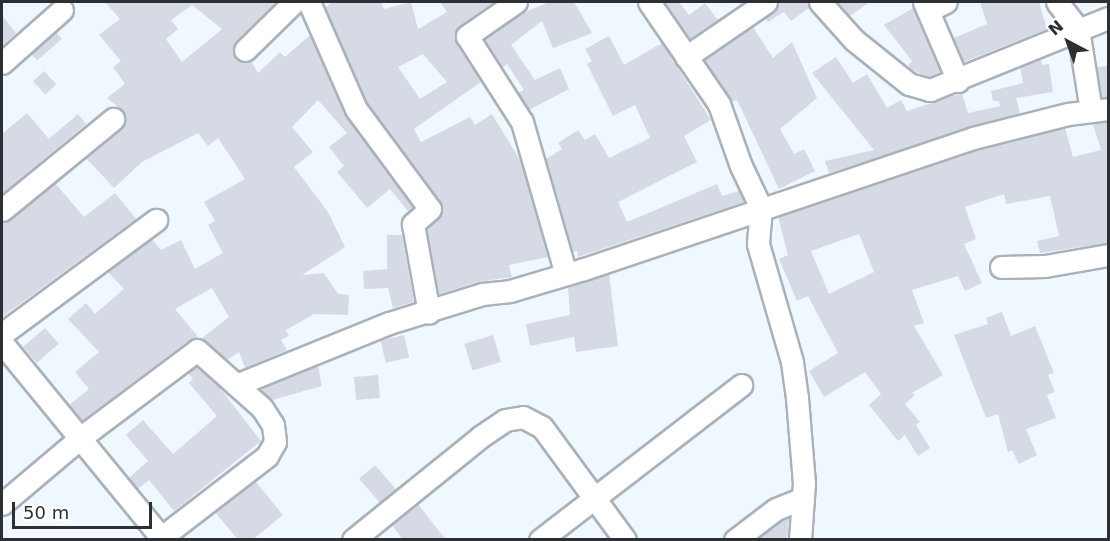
<!DOCTYPE html>
<html>
<head>
<meta charset="utf-8">
<style>
	body { margin:0 }
	#map { position:relative; width:1110px; height:541px; overflow:hidden; background:#f0f8ff; font-family:"DejaVu Sans",sans-serif }
	div>[style] { position:absolute }
	.building>* { inset:0; background:#d5dae5; transform-origin:0 0 }
	.roads { filter:drop-shadow(2px 0 #a9b2ba) drop-shadow(-2px 0 #a9b2ba) drop-shadow(0 2px #a9b2ba) drop-shadow(0 -2px #a9b2ba) }
	.minor>* { height:21px; margin:-10.5px; padding:0 10.5px; transform-origin:10.5px; border-radius:10.5px; background:#fff }
	span { translate:-50% -50%; white-space:nowrap; text-align:center; line-height:1.15; -webkit-text-stroke:4.5px #fff; paint-order:stroke }
	.frame { position:absolute; inset:0; border:3px solid #2c2f33; pointer-events:none }
	.north { position:absolute; left:1038px; top:12px; width:60px; height:60px; -webkit-text-stroke:4px #fff; paint-order:stroke; rotate:319deg; font-size:16px; font-weight:700; line-height:24px; text-align:center; color:#2c2f33 }
	.north::after { content:''; display:block; margin:auto; width:21px; height:27px; background:#2c2f33; clip-path:polygon(50% 0,100% 100%,50% 72%,0 100%) }
	.scale { position:absolute; left:12px; top:502px; width:140px; height:27px; box-sizing:border-box; border:3px solid #2c2f33; border-top:0; padding-left:8px; font-size:18px; line-height:21px; white-space:nowrap; color:#2c2f33; -webkit-text-stroke:4px #fff; paint-order:stroke }
</style>
</head>
<body>
<div id="map">
	<div class="building">
		<i style="clip-path:polygon(evenodd,105px 2px,276px 2px,236px 41px,233px 53px,236px 58px,251px 61px,258px 73px,280px 52px,285px 57px,310px 35px,346px 116px,413px 207px,408px 211px,390px 189px,367px 208px,337px 172px,344px 166px,329px 147px,347px 133px,318px 100px,292px 127px,313px 152px,294px 167px,328px 212px,345px 247px,302px 275px,324px 273px,338px 294px,349px 295px,348px 315px,314px 314px,286px 330px,289px 336px,281px 340px,287px 350px,245px 368px,239px 352px,227px 360px,202px 338px,229px 317px,212px 288px,175px 309px,199px 338px,189px 340px,82px 421px,69px 405px,89px 389px,75px 372px,99px 352px,68px 319px,86px 303px,95px 314px,124px 289px,108px 272px,152px 239px,161px 250px,181px 240px,195px 269px,223px 253px,208px 225px,215px 221px,204px 202px,245px 179px,218px 138px,208px 146px,198px 133px,142px 162px,114px 188px,86px 158px,125px 123px,123px 111px,107px 98px,125px 84px,113px 67px,121px 61px,99px 35px,120px 19px,105px 2px,192px 5px,222px 29px,182px 62px,166px 39px,178px 29px,171px 20px,192px 5px)"></i>
		<i style="clip-path:polygon(evenodd,332px 2px,381px 2px,384px 9px,411px 2px,418px 29px,447px 12px,440px 2px,494px 2px,459px 26px,454px 36px,481px 82px,414px 129px,421px 142px,470px 117px,475px 125px,492px 114px,520px 160px,548px 257px,509px 265px,512px 277px,478px 282px,439px 294px,427px 229px,439px 218px,442px 207px,367px 103px,325px 8px,332px 2px,423px 54px,447px 82px,420px 99px,398px 67px,423px 54px)"></i>
		<i style="clip-path:polygon(549px 2px,574px 2px,592px 33px,553px 48px,542px 21px,511px 45px,535px 80px,560px 68px,569px 89px,529px 110px,518px 93px,524px 90px,507px 64px,502px 68px,484px 39px,523px 13px)"></i>
		<i style="clip-path:polygon(664px 2px,679px 2px,689px 15px,705px 3px,717px 19px,722px 17px,690px 39px)"></i>
		<i style="clip-path:polygon(779px 2px,808px 2px,809px 8px,791px 21px,784px 12px,768px 22px,765px 18px)"></i>
		<i style="clip-path:polygon(837px 2px,870px 2px,850px 16px)"></i>
		<i style="clip-path:polygon(980px 2px,1039px 2px,1047px 29px,964px 62px,954px 38px,987px 24px)"></i>
		<i style="clip-path:polygon(913px 8px,940px 72px,929px 77px,912px 70px,908px 65px,912px 61px,884px 25px)"></i>
		<i style="clip-path:polygon(2px 15px,16px 33px,2px 46px)"></i>
		<i style="clip-path:polygon(753px 27px,773px 58px,792px 42px,817px 98px,780px 129px,794px 154px,804px 149px,815px 171px,779px 189px,737px 100px,732px 102px,704px 60px)"></i>
		<i style="left:56px;top:32px;width:9px;height:33px;rotate:49deg"></i>
		<i style="clip-path:polygon(609px 36px,624px 65px,662px 43px,711px 120px,684px 136px,697px 162px,618px 202px,627px 222px,717px 184px,722px 196px,739px 191px,744px 202px,578px 257px,577px 251px,573px 252px,546px 159px,562px 149px,558px 143px,578px 130px,585px 140px,595px 134px,609px 158px,650px 138px,635px 105px,613px 116px,587px 64px,592px 61px,585px 49px)"></i>
		<i style="clip-path:polygon(836px 57px,853px 83px,867px 74px,887px 108px,901px 100px,907px 111px,962px 93px,968px 113px,1000px 106px,999px 101px,993px 101px,991px 91px,1023px 83px,1020px 67px,1040px 59px,1043px 65px,1049px 64px,1053px 92px,1016px 98px,1020px 113px,829px 173px,825px 161px,874px 150px,812px 73px)"></i>
		<i style="clip-path:polygon(1108px 66px,1108px 97px,1102px 97px,1097px 67px)"></i>
		<i style="left:44px;top:71px;width:18px;height:15px;rotate:47deg"></i>
		<i style="clip-path:polygon(27px 113px,49px 139px,78px 114px,86px 124px,2px 194px,2px 134px)"></i>
		<i style="clip-path:polygon(evenodd,1108px 122px,1108px 243px,1040px 253px,1037px 241px,1059px 236px,1050px 196px,1006px 204px,1004px 194px,965px 207px,976px 239px,964px 244px,982px 283px,965px 291px,958px 276px,912px 290px,924px 323px,914px 326px,943px 375px,912px 393px,915px 395px,905px 404px,920px 422px,916px 425px,930px 448px,918px 456px,905px 435px,898px 441px,869px 405px,881px 394px,865px 372px,824px 397px,809px 371px,838px 353px,808px 296px,797px 301px,779px 259px,788px 255px,778px 217px,977px 150px,1065px 128px,1073px 157px,1101px 150px,1093px 124px,1108px 122px,859px 234px,874px 272px,829px 294px,811px 251px,859px 234px)"></i>
		<i style="clip-path:polygon(55px 183px,84px 217px,115px 193px,136px 219px,2px 317px,2px 222px,10px 220px)"></i>
		<i style="clip-path:polygon(387px 235px,402px 235px,414px 302px,393px 308px,388px 288px,364px 289px,363px 271px,387px 269px)"></i>
		<i style="clip-path:polygon(609px 274px,618px 346px,576px 352px,574px 337px,530px 346px,526px 324px,570px 315px,568px 287px)"></i>
		<i style="clip-path:polygon(1002px 312px,1011px 336px,1035px 326px,1054px 373px,1048px 375px,1055px 392px,1047px 395px,1056px 418px,1026px 429px,1037px 455px,1019px 464px,1012px 450px,1008px 452px,998px 414px,986px 418px,954px 335px,988px 324px,986px 318px)"></i>
		<i style="left:45px;top:328px;width:21px;height:29px;rotate:49deg"></i>
		<i style="left:404px;top:335px;width:23px;height:24px;rotate:77deg"></i>
		<i style="left:493px;top:335px;width:28px;height:30px;rotate:73deg"></i>
		<i style="clip-path:polygon(196px 366px,219px 387px,261px 441px,174px 511px,149px 480px,138px 489px,129px 478px,148px 461px,126px 435px,143px 420px,173px 454px,217px 416px,189px 383px,193px 379px,188px 373px)"></i>
		<i style="clip-path:polygon(318px 366px,322px 386px,272px 400px,263px 392px,262px 388px)"></i>
		<i style="left:378px;top:375px;width:23px;height:24px;rotate:85deg"></i>
		<i style="left:375px;top:465px;width:32px;height:21px;rotate:49deg"></i>
		<i style="clip-path:polygon(255px 481px,283px 515px,252px 540px,238px 540px,215px 512px)"></i>
		<i style="clip-path:polygon(418px 504px,446px 540px,403px 540px,392px 525px)"></i>
		<i style="clip-path:polygon(789px 518px,787px 540px,757px 540px,782px 520px)"></i>
	</div>
	<div class="roads">
		<div class="minor">
			<i style="left:309px;top:2px;width:117px;rotate:66.3deg"></i>
			<i style="left:356px;top:109px;width:124px;rotate:53.5deg"></i>
			<i style="left:430px;top:209px;width:23px;rotate:139deg"></i>
			<i style="left:413px;top:224px;width:90px;rotate:79.8deg"></i>
			<i style="left:516px;top:2px;width:60px;rotate:145.2deg"></i>
			<i style="left:467px;top:36px;width:102px;rotate:57.4deg"></i>
			<i style="left:522px;top:122px;width:158px;rotate:73.9deg"></i>
			<i style="left:649px;top:2px;width:124px;rotate:55.5deg"></i>
			<i style="left:719px;top:104px;width:66px;rotate:70.5deg"></i>
			<i style="left:741px;top:166px;width:47px;rotate:64.5deg"></i>
			<i style="left:761px;top:208px;width:36px;rotate:95deg"></i>
			<i style="left:758px;top:244px;width:123px;rotate:73.9deg"></i>
			<i style="left:792px;top:362px;width:36px;rotate:82deg"></i>
			<i style="left:797px;top:398px;width:85px;rotate:85.3deg"></i>
			<i style="left:804px;top:483px;width:57px;rotate:94deg"></i>
			<i style="left:820px;top:2px;width:51px;rotate:48.2deg"></i>
			<i style="left:854px;top:40px;width:70px;rotate:38.7deg"></i>
			<i style="left:909px;top:84px;width:22px;rotate:16deg"></i>
			<i style="left:930px;top:90px;width:192px;rotate:-22deg"></i>
			<i style="left:924px;top:2px;width:86px;rotate:66.7deg"></i>
			<i style="left:1057px;top:2px;width:34px;rotate:52deg"></i>
			<i style="left:1078px;top:29px;width:83px;rotate:81deg"></i>
			<i style="left:928px;top:11px;width:20px;rotate:-27deg"></i>
			<i style="left:245px;top:50px;width:69px;rotate:-44.4deg"></i>
			<i style="left:686px;top:57px;width:97px;rotate:-34.5deg"></i>
			<i style="left:2px;top:63px;width:80px;rotate:-41.5deg"></i>
			<i style="left:2px;top:210px;width:144px;rotate:-39.3deg"></i>
			<i style="left:1001px;top:267px;width:44px;rotate:-1.3deg"></i>
			<i style="left:1045px;top:266px;width:64px;rotate:-9.9deg"></i>
			<i style="left:2px;top:334px;width:192px;rotate:-36.5deg"></i>
			<i style="left:2px;top:343px;width:254px;rotate:50.7deg"></i>
			<i style="left:236px;top:385px;width:165px;rotate:-22.1deg"></i>
			<i style="left:389px;top:323px;width:97px;rotate:-17.3deg"></i>
			<i style="left:482px;top:294px;width:28px;rotate:-6deg"></i>
			<i style="left:510px;top:291px;width:77px;rotate:-16.6deg"></i>
			<i style="left:584px;top:269px;width:410px;rotate:-18.6deg"></i>
			<i style="left:973px;top:138px;width:98px;rotate:-14.2deg"></i>
			<i style="left:1068px;top:114px;width:40px;rotate:-7.1deg"></i>
			<i style="left:2px;top:504px;width:102px;rotate:-40.2deg"></i>
			<i style="left:80px;top:438px;width:146px;rotate:-36.9deg"></i>
			<i style="left:197px;top:350px;width:87px;rotate:41.7deg"></i>
			<i style="left:262px;top:408px;width:20px;rotate:57deg"></i>
			<i style="left:273px;top:425px;width:17px;rotate:83deg"></i>
			<i style="left:275px;top:442px;width:16px;rotate:120deg"></i>
			<i style="left:267px;top:456px;width:138px;rotate:142.4deg"></i>
			<i style="left:353px;top:540px;width:164px;rotate:-39deg"></i>
			<i style="left:480px;top:437px;width:30px;rotate:-34deg"></i>
			<i style="left:505px;top:420px;width:18px;rotate:-9deg"></i>
			<i style="left:523px;top:417px;width:21px;rotate:28deg"></i>
			<i style="left:542px;top:427px;width:140px;rotate:53.7deg"></i>
			<i style="left:540px;top:540px;width:254px;rotate:-37.6deg"></i>
			<i style="left:735px;top:540px;width:51px;rotate:-37.1deg"></i>
			<i style="left:776px;top:509px;width:29px;rotate:-22deg"></i>
		</div>
	</div>
	<div class="frame"></div>
	<div class="north">N</div>
	<div class="scale">50 m</div>
</div>
</body>
</html>
